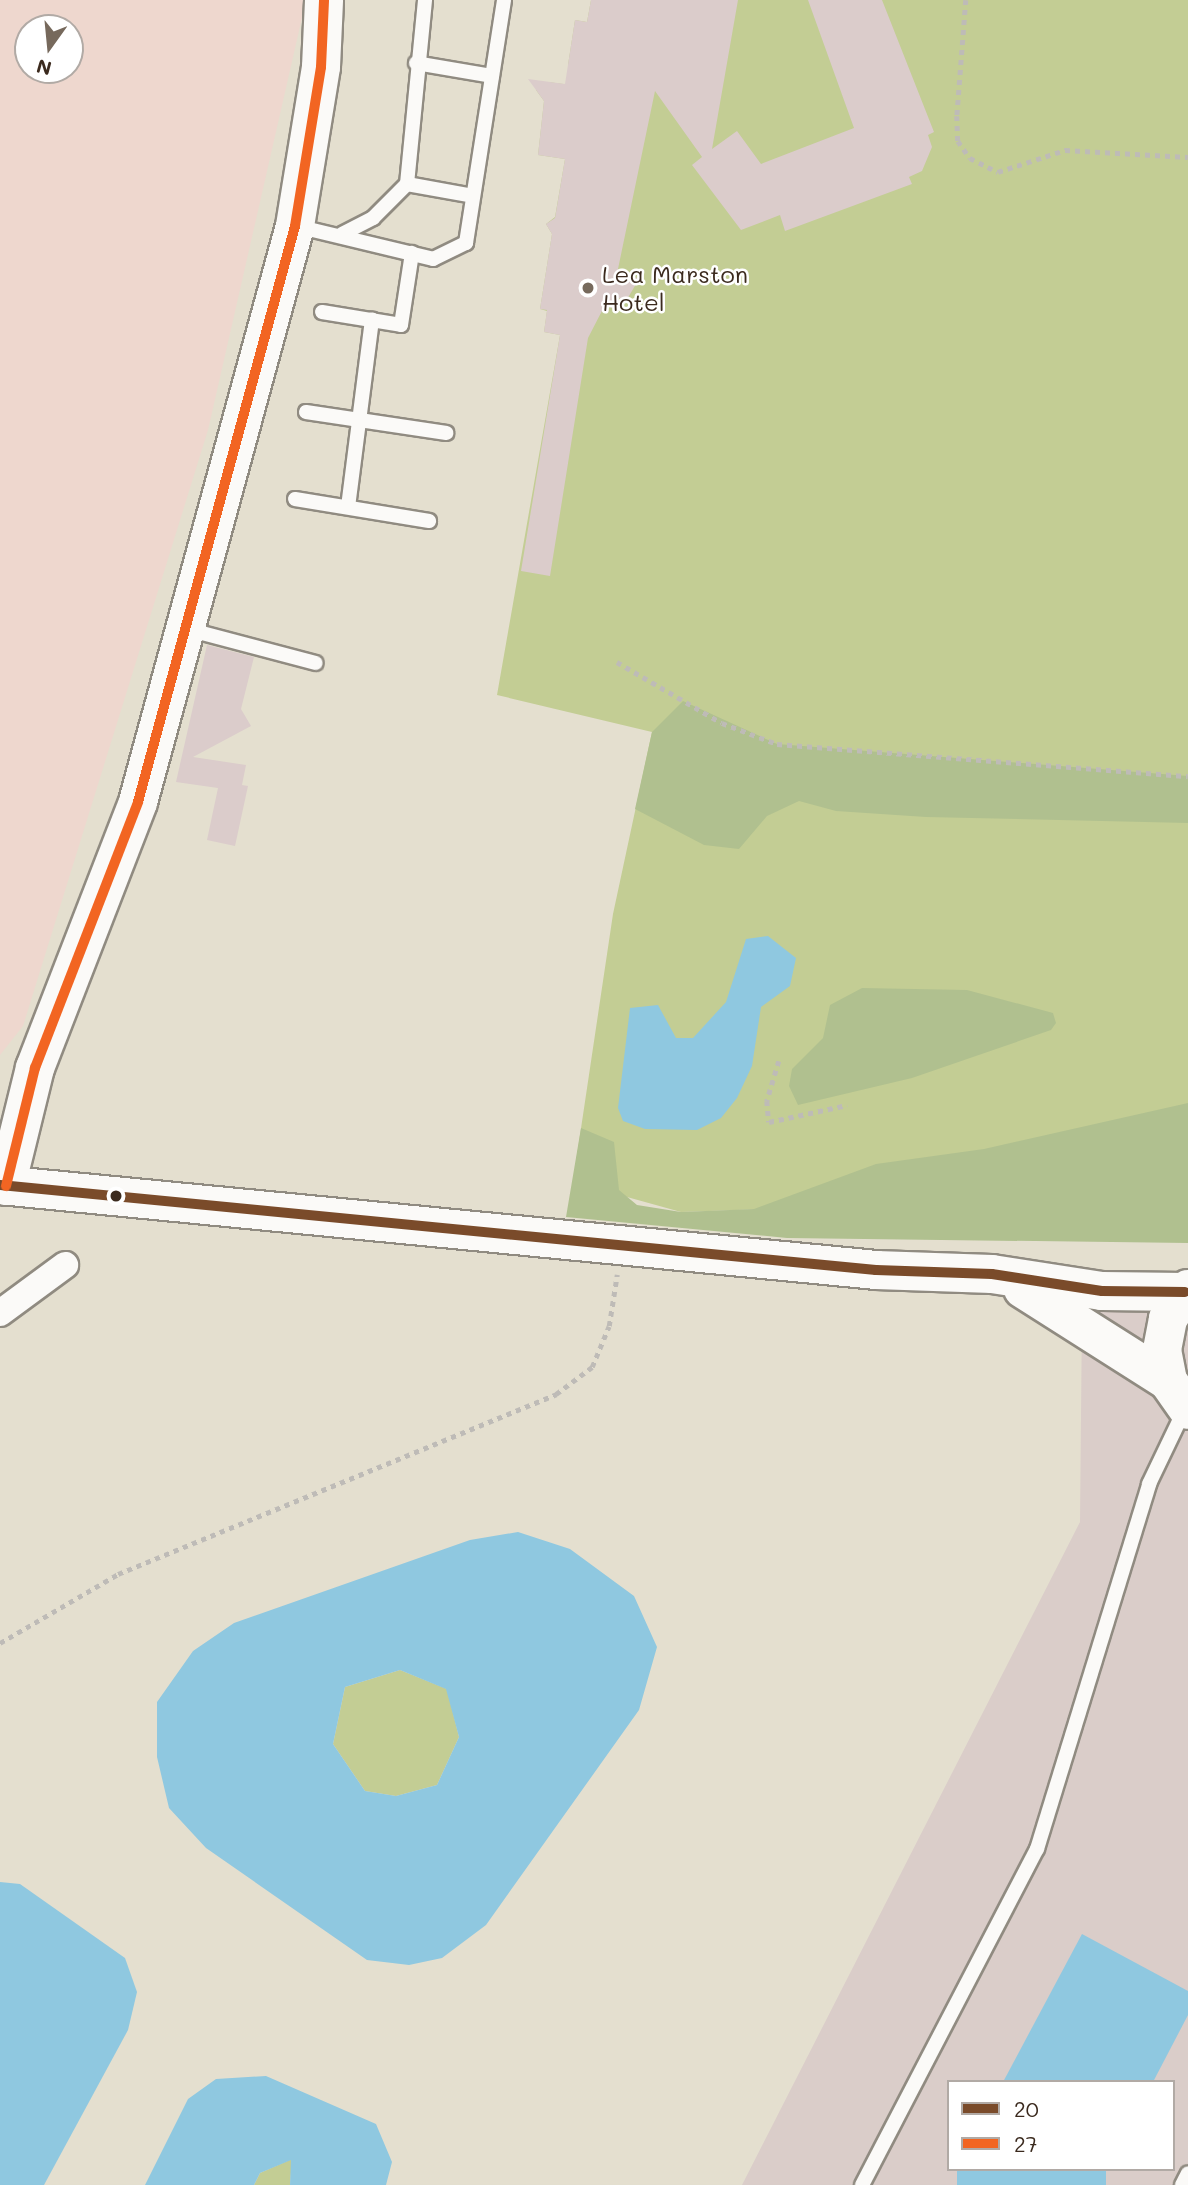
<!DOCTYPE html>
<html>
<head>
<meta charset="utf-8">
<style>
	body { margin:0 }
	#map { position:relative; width:1188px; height:2185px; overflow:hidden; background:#e4dfcf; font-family:Mali,sans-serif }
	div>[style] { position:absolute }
	.built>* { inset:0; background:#eed7ce }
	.industrial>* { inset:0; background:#dacdc9 }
	.green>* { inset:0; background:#c3cd94 }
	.forest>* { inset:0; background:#b0c08f }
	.water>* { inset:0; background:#8fc8e0; transform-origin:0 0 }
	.building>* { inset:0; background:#dbcccb }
	.path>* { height:4.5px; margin-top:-2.25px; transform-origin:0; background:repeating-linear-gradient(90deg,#bebbb7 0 5px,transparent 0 10px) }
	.roads { filter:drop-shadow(2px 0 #908b81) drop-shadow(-2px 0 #908b81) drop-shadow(0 2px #908b81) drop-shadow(0 -2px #908b81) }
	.lane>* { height:14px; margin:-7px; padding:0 7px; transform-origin:7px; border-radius:7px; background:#fbfaf8 }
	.street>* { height:26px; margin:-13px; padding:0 13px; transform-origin:13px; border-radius:13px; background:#fbfaf8 }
	.secondary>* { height:38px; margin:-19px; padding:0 19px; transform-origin:19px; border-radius:19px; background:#fbfaf8 }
	.primary>* { height:38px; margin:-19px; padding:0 19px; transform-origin:19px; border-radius:19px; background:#fbfaf8 }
	.bus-1>* { height:10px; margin:-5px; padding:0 5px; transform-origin:5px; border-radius:5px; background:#7a4b2a }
	.bus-2>* { height:10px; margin:-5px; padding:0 5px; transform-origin:5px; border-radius:5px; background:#f26522 }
	.dots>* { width:19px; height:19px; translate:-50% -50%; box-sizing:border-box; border:4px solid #fff; border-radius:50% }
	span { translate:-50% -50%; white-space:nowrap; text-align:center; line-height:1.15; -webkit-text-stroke:5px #fff; paint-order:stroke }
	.poi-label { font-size:24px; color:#3b2a1e }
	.left { translate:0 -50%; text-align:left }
	.legend { position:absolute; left:947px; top:2080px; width:228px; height:91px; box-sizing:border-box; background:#fff; border:2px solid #b1aaa5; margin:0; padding:9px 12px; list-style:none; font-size:21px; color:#3b2a1e }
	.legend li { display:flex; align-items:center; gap:14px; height:35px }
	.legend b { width:35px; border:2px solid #b1aaa5 }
	.north { position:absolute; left:14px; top:14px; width:70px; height:70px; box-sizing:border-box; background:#fff; border:2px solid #b1aaa5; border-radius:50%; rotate:195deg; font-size:19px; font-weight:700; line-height:28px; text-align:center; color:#3b2a1e }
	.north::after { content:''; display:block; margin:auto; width:24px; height:32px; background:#76695c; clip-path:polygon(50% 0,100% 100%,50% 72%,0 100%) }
</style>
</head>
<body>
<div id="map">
	<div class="built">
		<i style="clip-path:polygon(evenodd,0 0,306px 0,208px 430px,23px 1026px,0 1055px,0 0,28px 28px,70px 28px,70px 70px,28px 70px,28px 28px)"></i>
	</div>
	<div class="industrial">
		<i style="clip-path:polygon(evenodd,1188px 1304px,1188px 2185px,742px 2185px,1080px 1522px,1082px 1311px,1188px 1304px,948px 2082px,1172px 2082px,1172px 2169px,948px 2169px,948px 2082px)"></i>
	</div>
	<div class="green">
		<i style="clip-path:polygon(591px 0,1188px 0,1188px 1206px,984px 1201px,681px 1212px,573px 1182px,613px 914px,652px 732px,497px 695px,560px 335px,544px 332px,547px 311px,540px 309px,552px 234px,546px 224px,555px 217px,565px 159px,538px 155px,544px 101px,536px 90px,548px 82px,586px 87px,568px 65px,575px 20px,587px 22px)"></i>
		<i style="clip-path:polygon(400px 1670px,447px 1689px,459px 1737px,437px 1785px,396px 1796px,365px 1791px,333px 1744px,345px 1687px)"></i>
		<i style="clip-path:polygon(292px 2159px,290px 2185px,254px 2185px,260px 2173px)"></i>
	</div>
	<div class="forest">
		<i style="clip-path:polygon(683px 701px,777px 744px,1188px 776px,1188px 823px,926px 817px,836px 811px,799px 801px,767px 816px,739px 849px,704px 845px,635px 809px,652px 732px)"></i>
		<i style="clip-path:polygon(862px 988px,967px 990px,1053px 1013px,1056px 1023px,1051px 1030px,912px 1078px,798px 1105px,789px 1086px,792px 1069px,823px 1038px,830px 1005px)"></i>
		<i style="clip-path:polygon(1188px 1103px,1188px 1243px,787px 1238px,566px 1217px,581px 1128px,614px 1142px,619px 1190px,637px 1205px,681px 1212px,754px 1209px,876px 1164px,984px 1149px)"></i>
	</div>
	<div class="water">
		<i style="clip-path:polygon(768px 936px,796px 958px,790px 986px,761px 1007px,752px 1066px,737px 1098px,721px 1118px,697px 1130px,645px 1129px,623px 1121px,618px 1108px,630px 1008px,658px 1005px,676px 1038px,693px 1038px,726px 1002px,746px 939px)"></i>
		<i style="clip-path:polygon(evenodd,518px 1532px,570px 1549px,634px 1596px,657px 1647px,639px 1710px,486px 1925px,442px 1958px,409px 1965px,367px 1960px,206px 1848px,169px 1808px,157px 1757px,157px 1702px,193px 1651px,234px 1623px,470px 1540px,518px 1532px,400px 1670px,446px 1689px,459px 1737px,437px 1785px,396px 1796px,365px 1791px,333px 1744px,345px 1687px,400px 1670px)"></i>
		<i style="clip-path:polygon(0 1882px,20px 1884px,125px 1958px,137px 1992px,128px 2030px,44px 2185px,0 2185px)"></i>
		<i style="clip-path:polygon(1082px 1934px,1188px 1991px,1188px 2015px,1153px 2082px,1003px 2082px)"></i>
		<i style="clip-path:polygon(266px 2076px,376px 2124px,392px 2162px,386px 2185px,290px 2185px,291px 2160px,260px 2173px,254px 2185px,145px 2185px,188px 2099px,216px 2079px)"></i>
		<i style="left:957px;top:2169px;width:149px;height:18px"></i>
	</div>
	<div class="building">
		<i style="clip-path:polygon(591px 0,738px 0,712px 149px,737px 131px,761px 164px,854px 128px,808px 0,882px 0,934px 132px,928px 135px,932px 147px,922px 171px,909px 177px,912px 184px,785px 231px,780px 215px,741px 230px,692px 165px,702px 157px,655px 91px,618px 269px,639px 279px,626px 301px,619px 298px,614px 309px,605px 305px,588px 338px,550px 576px,521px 571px,560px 335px,544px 332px,547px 310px,540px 309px,552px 234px,546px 224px,555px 218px,565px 159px,538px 155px,544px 101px,528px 79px,565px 84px,575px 20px,587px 22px)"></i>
		<i style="clip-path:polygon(207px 645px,254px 657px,241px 709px,251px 726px,193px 757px,246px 765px,242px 785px,248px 786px,235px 846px,207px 840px,218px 788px,176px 782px)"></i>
	</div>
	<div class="path">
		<i style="left:966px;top:0;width:116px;rotate:94.4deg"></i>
		<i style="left:957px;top:116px;width:25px;rotate:88deg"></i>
		<i style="left:958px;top:141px;width:21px;rotate:55deg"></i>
		<i style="left:970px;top:158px;width:31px;rotate:27deg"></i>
		<i style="left:998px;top:172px;width:71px;rotate:-18.2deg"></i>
		<i style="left:1065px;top:150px;width:123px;rotate:3.3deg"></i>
		<i style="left:617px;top:662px;width:121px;rotate:30.2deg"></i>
		<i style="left:722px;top:723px;width:59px;rotate:20.9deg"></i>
		<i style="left:777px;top:744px;width:412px;rotate:4.5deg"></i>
		<i style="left:779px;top:1061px;width:42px;rotate:106.7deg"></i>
		<i style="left:767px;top:1101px;width:21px;rotate:85deg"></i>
		<i style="left:769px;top:1122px;width:80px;rotate:-12.3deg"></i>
		<i style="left:0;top:1643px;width:137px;rotate:-30.3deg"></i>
		<i style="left:118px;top:1574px;width:474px;rotate:-22.3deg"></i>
		<i style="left:556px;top:1394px;width:45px;rotate:-36.9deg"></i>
		<i style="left:592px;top:1367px;width:44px;rotate:-67.5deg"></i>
		<i style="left:609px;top:1326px;width:52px;rotate:-81.1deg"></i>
	</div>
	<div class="roads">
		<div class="lane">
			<i style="left:416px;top:63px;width:77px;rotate:9.7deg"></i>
			<i style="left:407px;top:184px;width:67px;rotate:10.3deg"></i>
			<i style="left:296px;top:226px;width:141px;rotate:13.5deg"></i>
			<i style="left:433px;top:259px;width:37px;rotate:-26deg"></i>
			<i style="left:466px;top:243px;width:246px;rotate:-81.1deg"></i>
			<i style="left:342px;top:234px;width:35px;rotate:-27deg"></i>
			<i style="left:373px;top:218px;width:48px;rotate:-45deg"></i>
			<i style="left:407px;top:184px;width:185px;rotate:-84.4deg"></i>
			<i style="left:322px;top:312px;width:80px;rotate:9.3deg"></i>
			<i style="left:401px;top:325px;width:73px;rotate:-81.3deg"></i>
			<i style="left:306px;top:412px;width:142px;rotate:8.5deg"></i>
			<i style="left:295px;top:499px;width:136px;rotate:9.3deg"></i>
			<i style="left:348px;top:507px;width:189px;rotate:-82.7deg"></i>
			<i style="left:187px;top:629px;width:133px;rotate:14.8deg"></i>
			<i style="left:862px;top:2185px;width:379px;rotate:-62.5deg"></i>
			<i style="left:1037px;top:1849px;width:382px;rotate:-72.9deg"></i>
			<i style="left:1149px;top:1484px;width:83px;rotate:-64.4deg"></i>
			<i style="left:1182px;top:2185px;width:13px;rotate:-63deg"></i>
		</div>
		<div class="street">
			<i style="left:0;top:1313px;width:81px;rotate:-36.4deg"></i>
		</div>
		<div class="secondary">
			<i style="left:6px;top:1186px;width:122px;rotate:-76.2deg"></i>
			<i style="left:35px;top:1068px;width:285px;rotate:-68.8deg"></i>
			<i style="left:138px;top:802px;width:597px;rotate:-74.75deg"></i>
			<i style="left:295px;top:226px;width:161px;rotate:-80.7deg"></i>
			<i style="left:321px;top:67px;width:67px;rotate:-87.4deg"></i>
		</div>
		<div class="primary">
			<i style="left:0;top:1185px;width:880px;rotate:5.54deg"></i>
			<i style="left:876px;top:1270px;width:116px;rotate:2deg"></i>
			<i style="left:992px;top:1274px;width:111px;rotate:8.8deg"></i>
			<i style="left:1102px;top:1291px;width:83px;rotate:0.7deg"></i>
			<i style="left:1023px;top:1289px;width:172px;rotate:32.4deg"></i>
			<i style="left:1188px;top:1289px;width:36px;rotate:124deg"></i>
			<i style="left:1168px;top:1319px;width:32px;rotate:101deg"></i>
			<i style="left:1162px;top:1350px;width:32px;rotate:79deg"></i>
			<i style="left:1168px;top:1381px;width:35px;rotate:55deg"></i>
		</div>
	</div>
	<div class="bus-1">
		<i style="left:0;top:1185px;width:880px;rotate:5.54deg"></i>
		<i style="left:876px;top:1270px;width:116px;rotate:2deg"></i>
		<i style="left:992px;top:1274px;width:111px;rotate:8.8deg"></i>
		<i style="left:1102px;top:1291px;width:83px;rotate:0.7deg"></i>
	</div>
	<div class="bus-2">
		<i style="left:6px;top:1186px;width:122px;rotate:-76.2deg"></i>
		<i style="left:35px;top:1068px;width:285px;rotate:-68.8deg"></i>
		<i style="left:138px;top:802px;width:597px;rotate:-74.75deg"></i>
		<i style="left:295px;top:226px;width:161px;rotate:-80.7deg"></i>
		<i style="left:321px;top:67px;width:67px;rotate:-87.4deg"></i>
	</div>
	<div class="dots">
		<i style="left:588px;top:288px;background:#76695c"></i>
		<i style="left:116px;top:1196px;background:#3b2a1e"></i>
	</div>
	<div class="poi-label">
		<span class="left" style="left:602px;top:288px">Lea Marston<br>Hotel</span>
	</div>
	<ul class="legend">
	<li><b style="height:9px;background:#7a4b2a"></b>20</li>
	<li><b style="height:9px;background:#f26522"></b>27</li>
	</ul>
	<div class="north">N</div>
</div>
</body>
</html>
